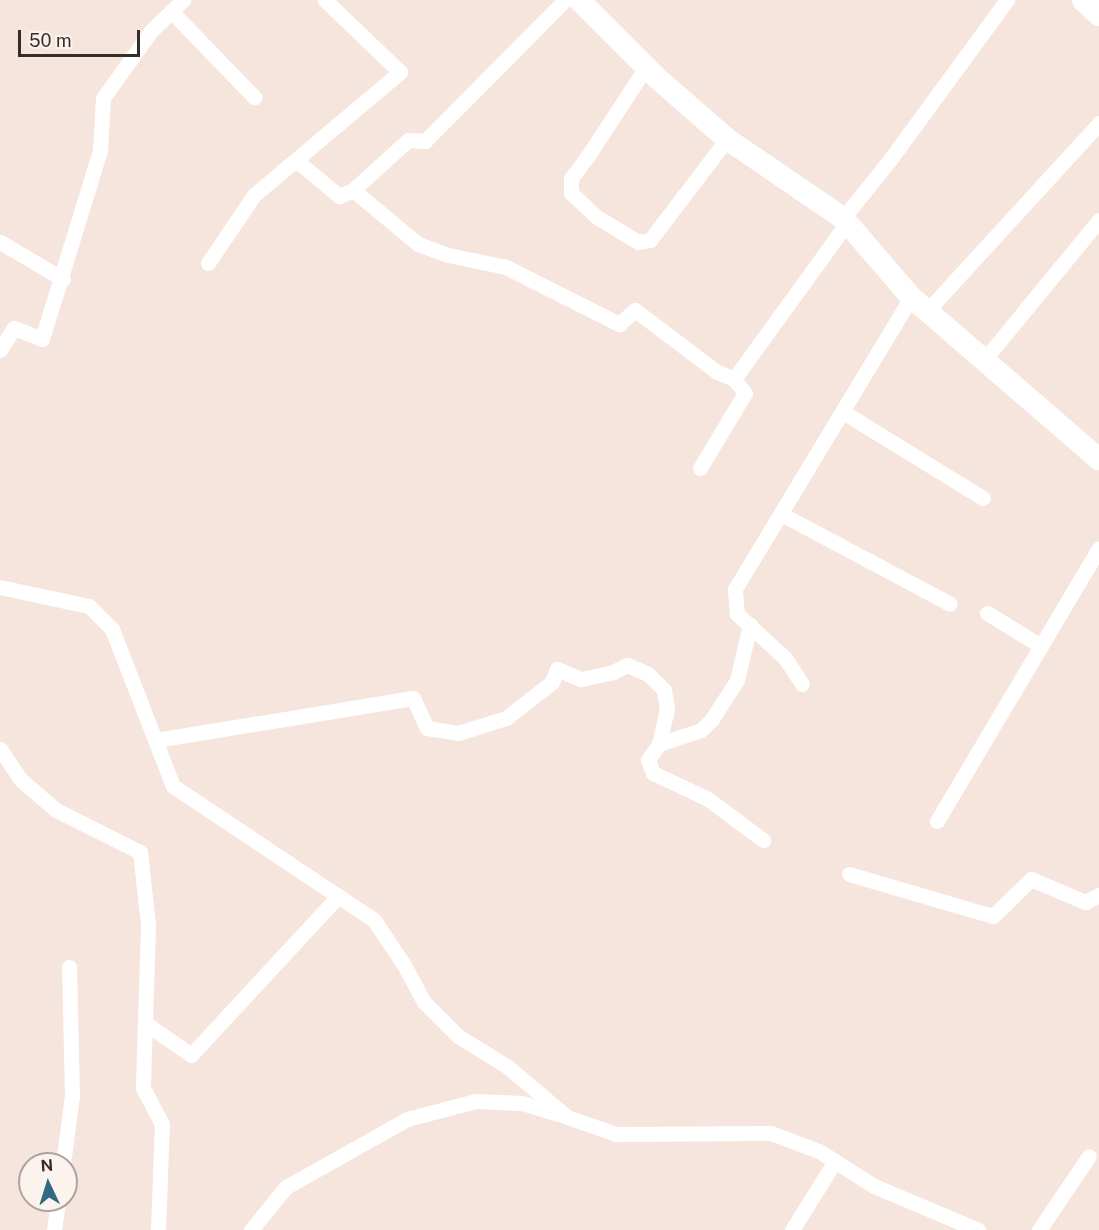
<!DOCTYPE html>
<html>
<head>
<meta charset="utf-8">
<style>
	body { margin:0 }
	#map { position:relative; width:1099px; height:1230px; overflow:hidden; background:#f5e5dc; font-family:"Public Sans",sans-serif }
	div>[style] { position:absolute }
	.street>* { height:15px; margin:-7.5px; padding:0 7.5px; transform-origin:7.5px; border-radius:7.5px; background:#fff }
	.secondary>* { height:22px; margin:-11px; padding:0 11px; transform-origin:11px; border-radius:11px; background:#fff }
	.primary>* { height:24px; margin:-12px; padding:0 12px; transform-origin:12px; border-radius:12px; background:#fff }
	span { translate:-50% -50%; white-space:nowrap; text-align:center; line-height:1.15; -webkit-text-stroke:6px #fdf3ee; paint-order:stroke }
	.north { position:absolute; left:18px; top:1152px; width:60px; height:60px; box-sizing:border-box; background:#fdf3ee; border:2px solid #ada4a0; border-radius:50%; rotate:356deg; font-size:16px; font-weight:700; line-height:24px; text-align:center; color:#342d2a }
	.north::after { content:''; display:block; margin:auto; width:21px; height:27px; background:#2f6a82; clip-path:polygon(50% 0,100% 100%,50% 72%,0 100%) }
	.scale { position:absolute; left:18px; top:30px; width:122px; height:27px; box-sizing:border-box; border:3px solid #342d2a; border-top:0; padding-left:8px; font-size:18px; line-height:21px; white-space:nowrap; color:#342d2a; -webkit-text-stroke:4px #fdf3ee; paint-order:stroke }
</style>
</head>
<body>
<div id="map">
	<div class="street">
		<i style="left:171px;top:11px;width:120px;rotate:46deg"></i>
		<i style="left:646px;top:67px;width:108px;rotate:123.2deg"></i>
		<i style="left:587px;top:157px;width:26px;rotate:127deg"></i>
		<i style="left:571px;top:178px;width:15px;rotate:90deg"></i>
		<i style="left:571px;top:193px;width:35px;rotate:43deg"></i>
		<i style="left:597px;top:217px;width:48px;rotate:31.4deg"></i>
		<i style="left:638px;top:242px;width:12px;rotate:-9deg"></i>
		<i style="left:650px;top:240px;width:127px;rotate:-52.7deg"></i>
		<i style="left:297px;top:161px;width:55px;rotate:39.8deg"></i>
		<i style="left:339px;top:196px;width:15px;rotate:-23deg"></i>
		<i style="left:353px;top:190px;width:85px;rotate:39.7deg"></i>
		<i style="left:418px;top:244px;width:32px;rotate:20deg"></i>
		<i style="left:448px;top:255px;width:59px;rotate:11.7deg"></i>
		<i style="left:506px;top:267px;width:127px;rotate:26.8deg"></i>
		<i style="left:619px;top:324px;width:21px;rotate:-41deg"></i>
		<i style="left:635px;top:310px;width:103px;rotate:37.1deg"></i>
		<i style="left:717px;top:372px;width:18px;rotate:22deg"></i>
		<i style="left:734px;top:379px;width:193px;rotate:-54.1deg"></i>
		<i style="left:353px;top:190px;width:74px;rotate:-42.3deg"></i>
		<i style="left:408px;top:140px;width:17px;rotate:3deg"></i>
		<i style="left:425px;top:141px;width:199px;rotate:-45.2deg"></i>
		<i style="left:843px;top:218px;width:73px;rotate:-51.1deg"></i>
		<i style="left:889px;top:161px;width:200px;rotate:-53.8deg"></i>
		<i style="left:0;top:242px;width:73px;rotate:30.4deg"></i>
		<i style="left:208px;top:263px;width:82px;rotate:-55.9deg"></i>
		<i style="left:254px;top:195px;width:191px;rotate:-40.1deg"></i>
		<i style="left:400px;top:72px;width:104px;rotate:-136.2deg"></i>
		<i style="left:927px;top:311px;width:255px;rotate:-47.5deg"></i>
		<i style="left:0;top:350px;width:26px;rotate:-58deg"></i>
		<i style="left:14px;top:328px;width:30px;rotate:21deg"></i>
		<i style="left:42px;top:339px;width:198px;rotate:-72.9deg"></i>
		<i style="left:100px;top:150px;width:52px;rotate:-86.7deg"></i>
		<i style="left:103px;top:98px;width:82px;rotate:-54.4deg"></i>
		<i style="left:151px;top:31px;width:45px;rotate:-44.1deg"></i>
		<i style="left:984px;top:360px;width:181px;rotate:-50.6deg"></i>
		<i style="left:843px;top:412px;width:164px;rotate:31.6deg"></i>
		<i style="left:700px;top:468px;width:87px;rotate:-59deg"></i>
		<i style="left:745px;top:393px;width:18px;rotate:-128deg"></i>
		<i style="left:781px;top:514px;width:191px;rotate:28deg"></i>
		<i style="left:0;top:587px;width:91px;rotate:12.1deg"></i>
		<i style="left:89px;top:606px;width:33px;rotate:45deg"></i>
		<i style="left:112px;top:629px;width:168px;rotate:68.8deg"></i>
		<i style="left:173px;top:786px;width:242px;rotate:33.7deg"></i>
		<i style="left:374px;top:920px;width:54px;rotate:56.3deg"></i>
		<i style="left:404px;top:965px;width:42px;rotate:61.6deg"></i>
		<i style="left:424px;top:1002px;width:48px;rotate:45deg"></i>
		<i style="left:458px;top:1036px;width:59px;rotate:31.8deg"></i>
		<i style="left:508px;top:1067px;width:77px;rotate:40.3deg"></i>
		<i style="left:567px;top:1117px;width:52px;rotate:19.1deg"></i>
		<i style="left:616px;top:1134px;width:155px;rotate:-0.4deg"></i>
		<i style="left:771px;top:1133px;width:51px;rotate:20.6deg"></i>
		<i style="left:819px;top:1151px;width:65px;rotate:32.5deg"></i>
		<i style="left:874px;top:1186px;width:113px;rotate:22.9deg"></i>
		<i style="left:987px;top:613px;width:63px;rotate:31.4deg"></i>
		<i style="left:802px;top:684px;width:30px;rotate:-123deg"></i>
		<i style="left:786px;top:659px;width:67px;rotate:-137.4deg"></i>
		<i style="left:737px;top:614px;width:25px;rotate:-95deg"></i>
		<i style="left:735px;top:589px;width:341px;rotate:-58.9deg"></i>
		<i style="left:156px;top:740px;width:260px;rotate:-9.3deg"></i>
		<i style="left:413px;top:698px;width:33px;rotate:65deg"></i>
		<i style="left:427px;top:728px;width:31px;rotate:9deg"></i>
		<i style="left:458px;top:733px;width:50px;rotate:-17.4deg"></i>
		<i style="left:506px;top:718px;width:58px;rotate:-38deg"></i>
		<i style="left:552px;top:682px;width:14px;rotate:-69deg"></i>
		<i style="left:557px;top:669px;width:26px;rotate:23deg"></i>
		<i style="left:581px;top:679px;width:33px;rotate:-12deg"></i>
		<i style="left:613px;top:672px;width:16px;rotate:-27deg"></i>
		<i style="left:627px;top:665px;width:23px;rotate:23deg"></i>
		<i style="left:648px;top:674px;width:23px;rotate:45deg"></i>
		<i style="left:664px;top:690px;width:19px;rotate:81deg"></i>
		<i style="left:667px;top:709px;width:36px;rotate:103deg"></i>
		<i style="left:659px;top:744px;width:19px;rotate:125deg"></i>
		<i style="left:648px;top:760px;width:14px;rotate:69deg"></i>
		<i style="left:653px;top:773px;width:61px;rotate:25.3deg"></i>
		<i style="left:708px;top:799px;width:69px;rotate:36.7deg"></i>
		<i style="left:659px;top:744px;width:44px;rotate:-18.4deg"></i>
		<i style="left:701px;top:730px;width:16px;rotate:-45deg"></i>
		<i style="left:712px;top:719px;width:46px;rotate:-57.3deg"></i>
		<i style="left:737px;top:680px;width:57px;rotate:-76.7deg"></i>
		<i style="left:0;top:749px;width:37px;rotate:56deg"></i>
		<i style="left:21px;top:780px;width:46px;rotate:40.6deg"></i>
		<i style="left:56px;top:810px;width:94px;rotate:26.6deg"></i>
		<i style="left:140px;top:852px;width:73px;rotate:83.7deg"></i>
		<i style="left:148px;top:925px;width:163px;rotate:91.8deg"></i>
		<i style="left:143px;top:1088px;width:41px;rotate:62.2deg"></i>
		<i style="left:162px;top:1124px;width:106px;rotate:92.2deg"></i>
		<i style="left:937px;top:821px;width:317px;rotate:-59.3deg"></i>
		<i style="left:849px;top:874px;width:150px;rotate:16.3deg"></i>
		<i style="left:993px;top:916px;width:53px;rotate:-44.2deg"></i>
		<i style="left:1031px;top:879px;width:59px;rotate:23.1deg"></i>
		<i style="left:1085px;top:902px;width:16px;rotate:-27deg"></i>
		<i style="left:145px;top:1023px;width:56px;rotate:34.8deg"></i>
		<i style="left:191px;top:1055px;width:217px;rotate:-47.2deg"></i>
		<i style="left:63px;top:1164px;width:69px;rotate:-82.5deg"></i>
		<i style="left:72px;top:1096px;width:129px;rotate:-91.3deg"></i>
		<i style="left:54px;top:1230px;width:30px;rotate:-82deg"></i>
		<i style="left:251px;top:1230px;width:55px;rotate:-50.9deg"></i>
		<i style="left:286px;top:1187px;width:139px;rotate:-29.3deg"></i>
		<i style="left:407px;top:1119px;width:71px;rotate:-14.6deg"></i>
		<i style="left:476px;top:1101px;width:46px;rotate:2.5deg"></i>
		<i style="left:522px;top:1103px;width:39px;rotate:17deg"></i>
		<i style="left:792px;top:1230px;width:81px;rotate:-58.1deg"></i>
		<i style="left:1039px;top:1230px;width:89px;rotate:-56deg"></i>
	</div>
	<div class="secondary">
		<i style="left:579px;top:0;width:110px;rotate:45deg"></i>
		<i style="left:657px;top:78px;width:93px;rotate:41.1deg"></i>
		<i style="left:727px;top:139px;width:140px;rotate:34.3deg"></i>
		<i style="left:843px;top:218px;width:104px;rotate:49.3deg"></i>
		<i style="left:911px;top:297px;width:248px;rotate:40.8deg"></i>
	</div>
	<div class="primary">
		<i style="left:1084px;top:0;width:21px;rotate:43deg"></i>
	</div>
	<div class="north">N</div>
	<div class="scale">50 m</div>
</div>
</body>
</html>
